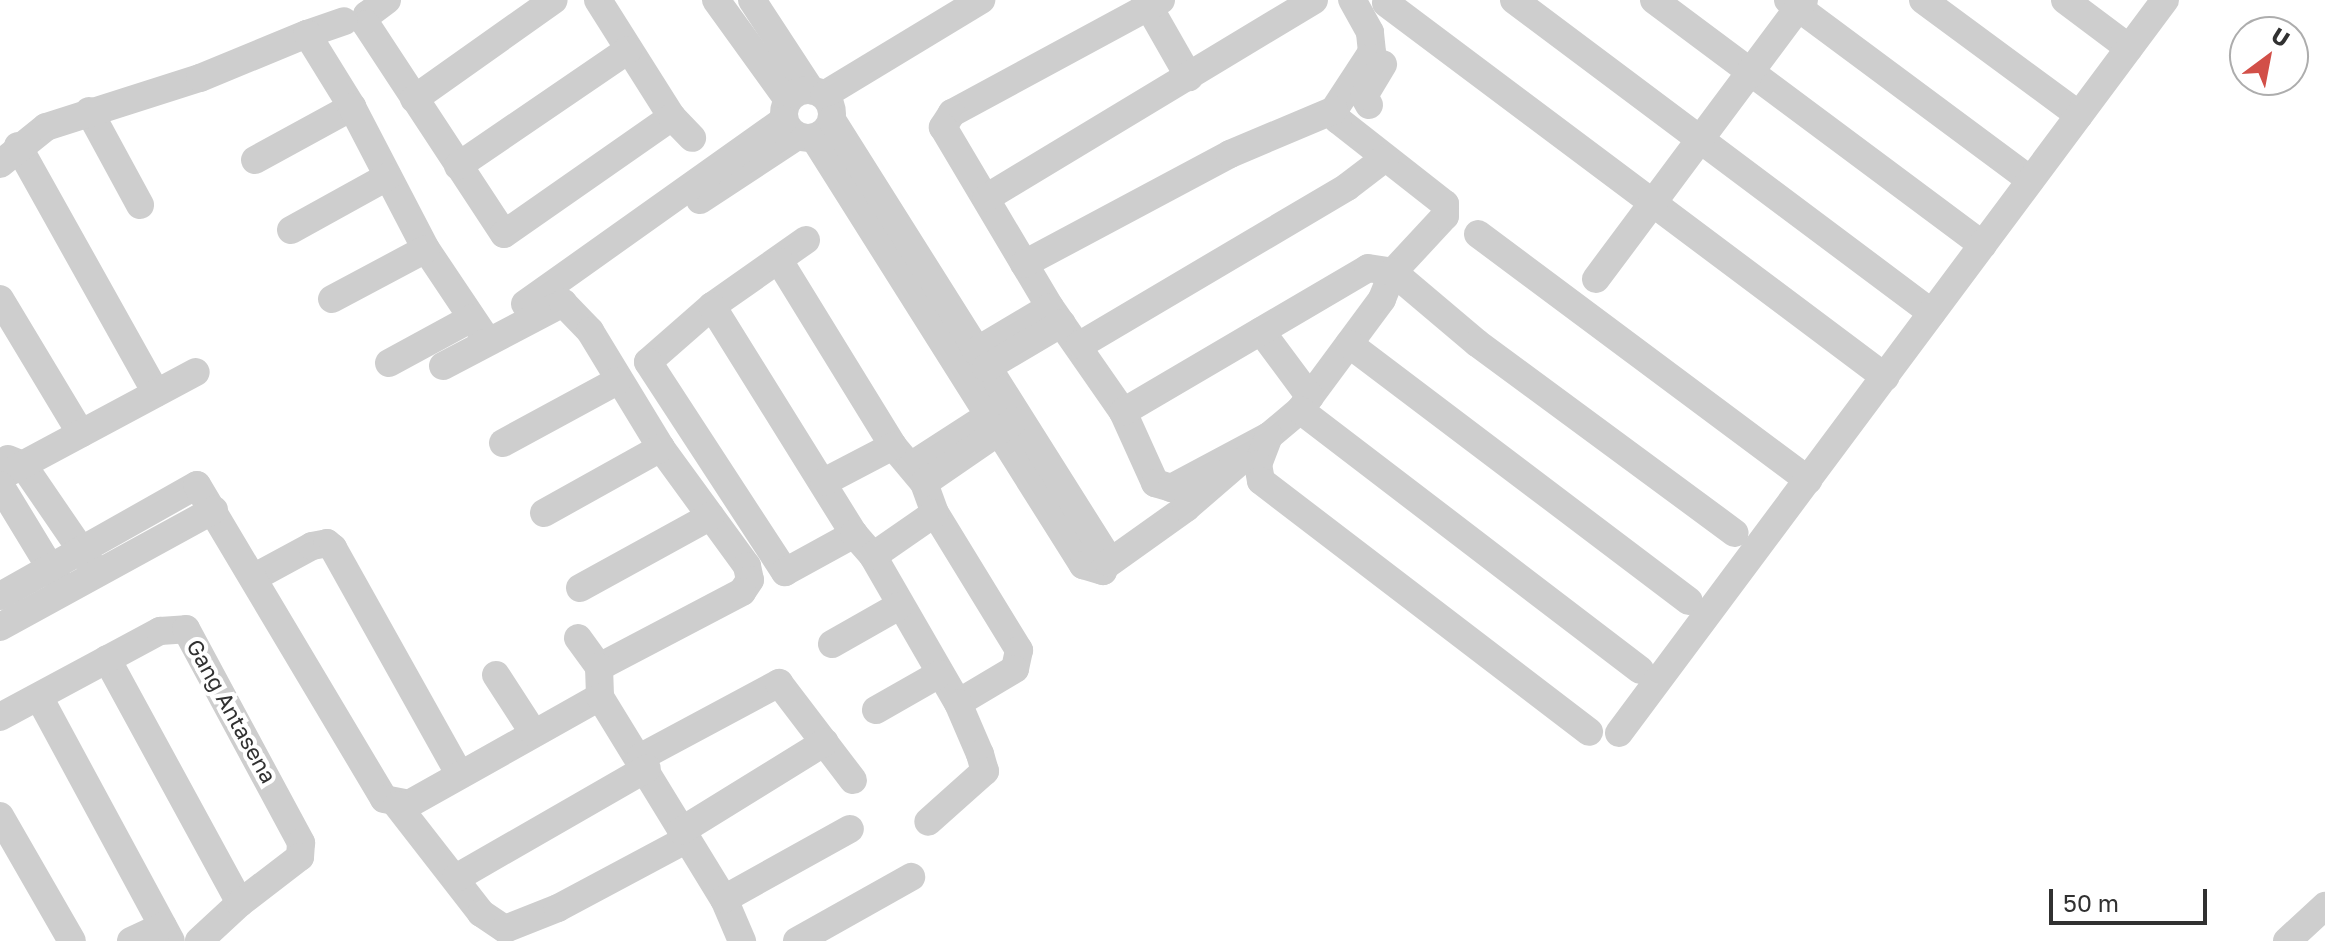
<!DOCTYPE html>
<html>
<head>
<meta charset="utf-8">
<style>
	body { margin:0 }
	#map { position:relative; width:2325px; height:941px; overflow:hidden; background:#fff; font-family:"Golos Text",sans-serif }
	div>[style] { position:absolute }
	.minor>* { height:28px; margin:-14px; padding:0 14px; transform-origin:14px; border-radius:14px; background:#cecece }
	.minor>.ring { margin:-14px; padding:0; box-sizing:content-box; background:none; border:28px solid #cecece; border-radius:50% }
	span { translate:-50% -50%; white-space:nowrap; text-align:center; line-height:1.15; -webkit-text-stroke:8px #fff; paint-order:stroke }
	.street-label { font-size:22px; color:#313131 }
	.north { position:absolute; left:2229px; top:16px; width:80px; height:80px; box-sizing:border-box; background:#fff; border:2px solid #adadad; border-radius:50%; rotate:32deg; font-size:22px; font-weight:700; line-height:32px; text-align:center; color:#313131 }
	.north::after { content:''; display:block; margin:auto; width:28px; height:36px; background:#d24f48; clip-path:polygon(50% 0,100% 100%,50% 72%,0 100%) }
	.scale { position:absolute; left:2049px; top:889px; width:158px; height:36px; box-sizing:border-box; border:4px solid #313131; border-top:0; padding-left:10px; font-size:24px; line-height:28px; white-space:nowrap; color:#313131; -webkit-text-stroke:6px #fff; paint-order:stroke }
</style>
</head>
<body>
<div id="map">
	<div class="minor">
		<i style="left:387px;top:0;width:25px;rotate:143deg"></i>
		<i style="left:367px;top:15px;width:9px;rotate:96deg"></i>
		<i style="left:366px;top:24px;width:251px;rotate:56.7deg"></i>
		<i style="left:504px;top:234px;width:205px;rotate:-34.9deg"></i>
		<i style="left:598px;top:0;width:138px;rotate:57.7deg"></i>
		<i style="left:672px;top:117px;width:29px;rotate:46deg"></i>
		<i style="left:716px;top:0;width:123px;rotate:54.2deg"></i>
		<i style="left:752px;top:0;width:108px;rotate:56.8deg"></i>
		<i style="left:1145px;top:0;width:89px;rotate:60.3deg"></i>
		<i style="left:1161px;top:0;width:238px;rotate:151.6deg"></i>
		<i style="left:952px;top:113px;width:17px;rotate:123deg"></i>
		<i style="left:943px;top:127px;width:209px;rotate:59.3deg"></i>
		<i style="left:1050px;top:307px;width:128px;rotate:55.2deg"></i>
		<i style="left:1123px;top:412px;width:78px;rotate:65.7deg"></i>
		<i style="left:1155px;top:483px;width:17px;rotate:17deg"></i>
		<i style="left:1171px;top:488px;width:111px;rotate:-28deg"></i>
		<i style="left:1269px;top:436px;width:40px;rotate:-40deg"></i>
		<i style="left:1300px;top:410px;width:138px;rotate:-53.5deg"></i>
		<i style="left:1382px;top:299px;width:29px;rotate:-68deg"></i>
		<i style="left:1393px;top:272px;width:76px;rotate:-47.1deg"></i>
		<i style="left:1445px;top:216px;width:12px;rotate:-90deg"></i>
		<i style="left:1445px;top:204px;width:136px;rotate:-141.9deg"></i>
		<i style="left:1338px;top:120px;width:11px;rotate:-112deg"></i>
		<i style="left:1334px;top:110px;width:69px;rotate:-56.8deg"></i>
		<i style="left:1372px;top:52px;width:20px;rotate:-96deg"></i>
		<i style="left:1370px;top:32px;width:37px;rotate:-119deg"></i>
		<i style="left:1514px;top:0;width:522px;rotate:36.83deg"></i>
		<i style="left:1654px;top:0;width:410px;rotate:36.7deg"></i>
		<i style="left:1788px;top:0;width:302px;rotate:36.6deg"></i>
		<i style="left:1923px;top:0;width:194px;rotate:36.4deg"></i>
		<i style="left:2065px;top:0;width:80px;rotate:36.9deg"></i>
		<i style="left:1386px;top:3px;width:624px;rotate:36.85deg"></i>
		<i style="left:307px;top:34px;width:39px;rotate:-19deg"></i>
		<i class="ring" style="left:784px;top:90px;width:20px;height:20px"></i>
		<i style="left:824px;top:95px;width:184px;rotate:-31.2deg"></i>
		<i style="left:414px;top:99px;width:171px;rotate:-35.3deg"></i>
		<i style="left:1369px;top:105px;width:10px;rotate:-119deg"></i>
		<i style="left:1364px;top:96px;width:37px;rotate:-59deg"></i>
		<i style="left:89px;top:111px;width:107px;rotate:61.5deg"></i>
		<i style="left:814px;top:138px;width:505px;rotate:57.79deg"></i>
		<i style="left:1083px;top:565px;width:21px;rotate:17deg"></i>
		<i style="left:1103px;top:571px;width:14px;rotate:-69deg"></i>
		<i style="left:1108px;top:558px;width:518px;rotate:-122.22deg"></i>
		<i style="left:18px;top:146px;width:283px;rotate:60.8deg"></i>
		<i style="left:255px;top:160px;width:111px;rotate:-28.7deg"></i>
		<i style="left:0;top:164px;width:59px;rotate:-38.8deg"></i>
		<i style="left:46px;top:127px;width:162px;rotate:-17.7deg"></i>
		<i style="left:200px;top:78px;width:116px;rotate:-22.4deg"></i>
		<i style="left:307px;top:34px;width:86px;rotate:58.3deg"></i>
		<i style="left:352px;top:107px;width:160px;rotate:62.5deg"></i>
		<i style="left:426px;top:249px;width:110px;rotate:56.2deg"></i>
		<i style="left:458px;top:166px;width:206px;rotate:-34.3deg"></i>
		<i style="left:986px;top:198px;width:383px;rotate:-31.1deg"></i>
		<i style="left:700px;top:200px;width:115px;rotate:-33.3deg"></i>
		<i style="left:291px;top:230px;width:110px;rotate:-28.9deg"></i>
		<i style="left:1478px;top:234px;width:412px;rotate:36.7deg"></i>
		<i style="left:806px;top:240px;width:115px;rotate:144.9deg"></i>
		<i style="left:712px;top:306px;width:85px;rotate:138.8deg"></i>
		<i style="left:648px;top:362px;width:251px;rotate:56.9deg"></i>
		<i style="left:785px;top:572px;width:79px;rotate:-28.8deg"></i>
		<i style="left:780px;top:262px;width:216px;rotate:58.4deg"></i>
		<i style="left:893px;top:446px;width:48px;rotate:50deg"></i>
		<i style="left:924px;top:483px;width:32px;rotate:70deg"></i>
		<i style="left:935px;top:513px;width:161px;rotate:58.5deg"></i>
		<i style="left:1019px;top:650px;width:19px;rotate:102deg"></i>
		<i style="left:1015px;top:669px;width:66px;rotate:149.2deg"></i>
		<i style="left:1024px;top:264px;width:234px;rotate:-28.1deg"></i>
		<i style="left:1230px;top:154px;width:113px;rotate:-22.9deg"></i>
		<i style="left:1596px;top:279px;width:348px;rotate:-53.3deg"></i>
		<i style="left:0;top:299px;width:157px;rotate:59deg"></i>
		<i style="left:332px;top:299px;width:106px;rotate:-28deg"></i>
		<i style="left:525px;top:304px;width:318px;rotate:-35.4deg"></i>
		<i style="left:712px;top:306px;width:269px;rotate:58.1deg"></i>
		<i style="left:854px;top:534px;width:29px;rotate:49deg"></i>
		<i style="left:873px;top:556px;width:170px;rotate:60deg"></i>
		<i style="left:958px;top:703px;width:56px;rotate:66.7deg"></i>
		<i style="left:980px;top:754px;width:18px;rotate:74deg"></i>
		<i style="left:985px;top:771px;width:76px;rotate:138.2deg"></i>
		<i style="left:1261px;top:331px;width:82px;rotate:53.4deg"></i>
		<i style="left:1349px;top:344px;width:426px;rotate:37.1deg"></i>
		<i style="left:1080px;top:345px;width:310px;rotate:-30.6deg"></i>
		<i style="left:1347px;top:187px;width:48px;rotate:-37.3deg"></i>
		<i style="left:976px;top:351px;width:86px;rotate:-30.7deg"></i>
		<i style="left:389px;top:363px;width:94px;rotate:-28.5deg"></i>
		<i style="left:443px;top:366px;width:136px;rotate:-27.7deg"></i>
		<i style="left:563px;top:303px;width:39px;rotate:46deg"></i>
		<i style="left:590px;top:331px;width:137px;rotate:58.7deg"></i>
		<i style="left:661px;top:448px;width:146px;rotate:53.9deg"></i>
		<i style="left:747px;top:566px;width:14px;rotate:78deg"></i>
		<i style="left:750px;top:580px;width:14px;rotate:124deg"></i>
		<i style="left:742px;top:592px;width:161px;rotate:152.3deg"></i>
		<i style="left:986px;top:368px;width:88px;rotate:-30.6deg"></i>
		<i style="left:1300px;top:410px;width:428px;rotate:37.4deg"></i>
		<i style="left:1123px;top:412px;width:284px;rotate:-30.4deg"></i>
		<i style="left:1368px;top:268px;width:25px;rotate:9deg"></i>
		<i style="left:1393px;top:272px;width:110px;rotate:40.2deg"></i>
		<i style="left:1477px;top:343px;width:320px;rotate:36.4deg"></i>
		<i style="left:1269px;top:436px;width:30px;rotate:111deg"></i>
		<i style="left:1258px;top:464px;width:17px;rotate:80deg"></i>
		<i style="left:1261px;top:481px;width:413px;rotate:37.4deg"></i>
		<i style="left:503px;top:443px;width:130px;rotate:-28.5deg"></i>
		<i style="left:8px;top:459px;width:16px;rotate:22deg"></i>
		<i style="left:23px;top:465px;width:119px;rotate:55.6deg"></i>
		<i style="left:912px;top:465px;width:77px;rotate:-32.9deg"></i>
		<i style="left:0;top:477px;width:222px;rotate:-28.2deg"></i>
		<i style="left:824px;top:482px;width:78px;rotate:-27.6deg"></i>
		<i style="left:924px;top:483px;width:109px;rotate:-34.6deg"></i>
		<i style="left:0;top:485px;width:114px;rotate:58.7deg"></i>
		<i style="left:544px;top:513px;width:134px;rotate:-29.1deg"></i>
		<i style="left:873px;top:556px;width:75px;rotate:-34.7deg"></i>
		<i style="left:1109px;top:563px;width:95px;rotate:-35.5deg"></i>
		<i style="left:1186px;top:508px;width:69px;rotate:-40.9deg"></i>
		<i style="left:255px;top:577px;width:65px;rotate:-28.5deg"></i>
		<i style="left:312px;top:546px;width:15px;rotate:-11deg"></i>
		<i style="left:327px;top:543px;width:8px;rotate:40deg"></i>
		<i style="left:333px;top:548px;width:258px;rotate:60.8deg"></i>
		<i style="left:580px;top:588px;width:149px;rotate:-28.8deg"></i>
		<i style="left:0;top:596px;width:226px;rotate:-29.4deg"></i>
		<i style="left:197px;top:485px;width:365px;rotate:59.2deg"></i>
		<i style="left:384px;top:799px;width:25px;rotate:11deg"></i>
		<i style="left:409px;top:804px;width:219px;rotate:-29.3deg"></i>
		<i style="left:0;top:627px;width:244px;rotate:-28.7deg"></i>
		<i style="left:578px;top:638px;width:36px;rotate:54deg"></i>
		<i style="left:599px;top:667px;width:30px;rotate:88deg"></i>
		<i style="left:600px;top:697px;width:237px;rotate:58.5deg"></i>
		<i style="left:724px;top:899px;width:46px;rotate:66.8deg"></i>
		<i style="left:832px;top:644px;width:77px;rotate:-29.6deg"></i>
		<i style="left:107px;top:659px;width:278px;rotate:61.4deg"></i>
		<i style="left:240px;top:903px;width:56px;rotate:137.2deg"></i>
		<i style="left:496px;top:675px;width:68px;rotate:57deg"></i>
		<i style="left:39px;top:697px;width:277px;rotate:61.6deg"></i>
		<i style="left:876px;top:710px;width:73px;rotate:-29.7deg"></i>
		<i style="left:0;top:717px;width:182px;rotate:-28.3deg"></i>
		<i style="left:160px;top:631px;width:26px;rotate:-4deg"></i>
		<i style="left:186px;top:629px;width:243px;rotate:61.7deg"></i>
		<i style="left:301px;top:843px;width:14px;rotate:94deg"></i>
		<i style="left:300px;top:857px;width:76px;rotate:142.5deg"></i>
		<i style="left:1619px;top:733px;width:914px;rotate:-53.32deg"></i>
		<i style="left:641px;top:757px;width:157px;rotate:-28.2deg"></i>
		<i style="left:779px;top:683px;width:122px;rotate:52.7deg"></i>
		<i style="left:397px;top:805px;width:137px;rotate:52.1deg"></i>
		<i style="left:481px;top:913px;width:29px;rotate:34deg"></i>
		<i style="left:505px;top:929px;width:57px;rotate:-21.6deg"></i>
		<i style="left:558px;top:908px;width:146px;rotate:-28.1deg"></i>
		<i style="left:0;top:816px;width:144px;rotate:60.1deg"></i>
		<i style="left:681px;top:831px;width:169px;rotate:-31.7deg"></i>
		<i style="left:456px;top:878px;width:220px;rotate:-29.9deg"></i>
		<i style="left:724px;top:899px;width:144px;rotate:-29.1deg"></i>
		<i style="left:131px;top:941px;width:35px;rotate:-25deg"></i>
		<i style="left:797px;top:941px;width:131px;rotate:-29.3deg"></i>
		<i style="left:2287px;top:941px;width:52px;rotate:-42.6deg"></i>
	</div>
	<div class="street-label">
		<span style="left:232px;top:711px;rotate:61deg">Gang Antasena</span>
	</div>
	<div class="north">U</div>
	<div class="scale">50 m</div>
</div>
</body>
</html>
